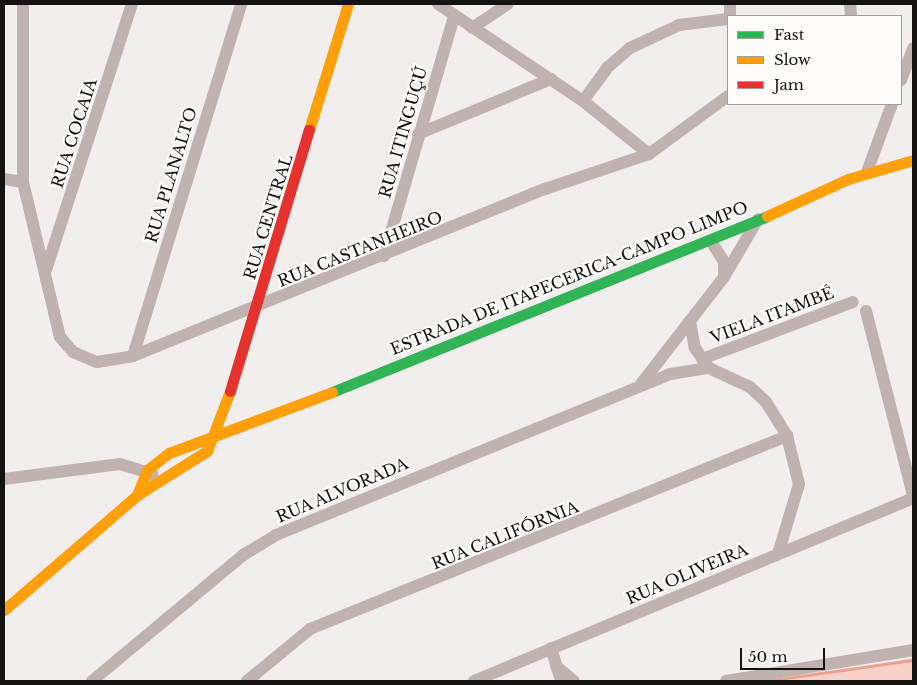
<!DOCTYPE html>
<html>
<head>
<meta charset="utf-8">
<style>
	body { margin:0 }
	#map { position:relative; width:917px; height:685px; overflow:hidden; background:#f3eeee; font-family:"Libre Baskerville",serif }
	div>[style] { position:absolute }
	.green>* { inset:0; background:#fad1c9 }
	.stream>* { height:3px; margin:-1.5px; padding:0 1.5px; transform-origin:1.5px; border-radius:1.5px; background:#e9a192 }
	.street>* { height:12px; margin:-6px; padding:0 6px; transform-origin:6px; border-radius:6px; background:#c0b2ae }
	.fast>* { height:11px; margin:-5.5px; padding:0 5.5px; transform-origin:5.5px; border-radius:5.5px; background:#30b455 }
	.slow>* { height:11px; margin:-5.5px; padding:0 5.5px; transform-origin:5.5px; border-radius:5.5px; background:#ff9f0a }
	.jam>* { height:11px; margin:-5.5px; padding:0 5.5px; transform-origin:5.5px; border-radius:5.5px; background:#e5322d }
	span { translate:-50% -50%; white-space:nowrap; text-align:center; line-height:1.15; -webkit-text-stroke:4.5px #fffcfb; paint-order:stroke }
	.street-label { font-size:16px; color:#151312 }
	.frame { position:absolute; inset:0; border:5px solid #151312; pointer-events:none }
	.legend { position:absolute; left:727px; top:15px; width:175px; height:90px; box-sizing:border-box; background:#fffcfb; border:1px solid #a19f9e; margin:0; padding:6px 9px; list-style:none; font-size:15px; color:#151312 }
	.legend li { display:flex; align-items:center; gap:10px; height:25px }
	.legend b { width:25px; border:1px solid #a19f9e }
	.scale { position:absolute; left:740px; top:648px; width:85px; height:22px; box-sizing:border-box; border:2px solid #151312; border-top:0; padding-left:6px; font-size:15px; line-height:18px; white-space:nowrap; color:#151312; -webkit-text-stroke:4px #fffcfb; paint-order:stroke }
</style>
</head>
<body>
<div id="map">
	<div class="green">
		<i style="clip-path:polygon(913px 658px,913px 681px,778px 681px)"></i>
	</div>
	<div class="stream">
		<i style="left:765px;top:681px;width:149px;rotate:-8.1deg"></i>
	</div>
	<div class="street">
		<i style="left:23px;top:4px;width:178px;rotate:90deg"></i>
		<i style="left:23px;top:182px;width:159px;rotate:76.6deg"></i>
		<i style="left:60px;top:337px;width:20px;rotate:49deg"></i>
		<i style="left:73px;top:352px;width:26px;rotate:23deg"></i>
		<i style="left:97px;top:362px;width:36px;rotate:-9deg"></i>
		<i style="left:133px;top:356px;width:445px;rotate:-22.1deg"></i>
		<i style="left:545px;top:189px;width:110px;rotate:-18.6deg"></i>
		<i style="left:649px;top:154px;width:98px;rotate:-36.3deg"></i>
		<i style="left:438px;top:4px;width:174px;rotate:33.8deg"></i>
		<i style="left:583px;top:101px;width:85px;rotate:38.8deg"></i>
		<i style="left:730px;top:4px;width:12px;rotate:90deg"></i>
		<i style="left:850px;top:4px;width:12px;rotate:85deg"></i>
		<i style="left:472px;top:28px;width:43px;rotate:-33.7deg"></i>
		<i style="left:901px;top:80px;width:34px;rotate:-69deg"></i>
		<i style="left:583px;top:101px;width:42px;rotate:-53.7deg"></i>
		<i style="left:608px;top:67px;width:29px;rotate:-41deg"></i>
		<i style="left:630px;top:48px;width:54px;rotate:-25.1deg"></i>
		<i style="left:679px;top:25px;width:49px;rotate:-7deg"></i>
		<i style="left:418px;top:134px;width:144px;rotate:-22.5deg"></i>
		<i style="left:867px;top:172px;width:72px;rotate:-69.8deg"></i>
		<i style="left:4px;top:179px;width:19px;rotate:9deg"></i>
		<i style="left:711px;top:241px;width:25px;rotate:58deg"></i>
		<i style="left:724px;top:262px;width:15px;rotate:90deg"></i>
		<i style="left:384px;top:256px;width:249px;rotate:-73.7deg"></i>
		<i style="left:46px;top:270px;width:280px;rotate:-72.1deg"></i>
		<i style="left:866px;top:311px;width:190px;rotate:75.7deg"></i>
		<i style="left:690px;top:321px;width:27px;rotate:80deg"></i>
		<i style="left:695px;top:348px;width:24px;rotate:55deg"></i>
		<i style="left:709px;top:368px;width:45px;rotate:24.9deg"></i>
		<i style="left:750px;top:387px;width:22px;rotate:43deg"></i>
		<i style="left:766px;top:402px;width:40px;rotate:58deg"></i>
		<i style="left:787px;top:436px;width:49px;rotate:76deg"></i>
		<i style="left:799px;top:484px;width:73px;rotate:106.7deg"></i>
		<i style="left:133px;top:356px;width:368px;rotate:-72.9deg"></i>
		<i style="left:702px;top:359px;width:161px;rotate:-20.7deg"></i>
		<i style="left:641px;top:384px;width:135px;rotate:-52.2deg"></i>
		<i style="left:724px;top:277px;width:67px;rotate:-59.6deg"></i>
		<i style="left:4px;top:479px;width:117px;rotate:-7.4deg"></i>
		<i style="left:120px;top:464px;width:34px;rotate:17deg"></i>
		<i style="left:551px;top:648px;width:34px;rotate:73deg"></i>
		<i style="left:556px;top:666px;width:23px;rotate:40deg"></i>
		<i style="left:92px;top:681px;width:197px;rotate:-39.8deg"></i>
		<i style="left:243px;top:555px;width:39px;rotate:-31deg"></i>
		<i style="left:276px;top:535px;width:426px;rotate:-22.2deg"></i>
		<i style="left:670px;top:374px;width:39px;rotate:-9deg"></i>
		<i style="left:247px;top:681px;width:82px;rotate:-39.5deg"></i>
		<i style="left:310px;top:629px;width:515px;rotate:-22.03deg"></i>
		<i style="left:474px;top:681px;width:476px;rotate:-22.6deg"></i>
		<i style="left:726px;top:681px;width:190px;rotate:-9.4deg"></i>
	</div>
	<div class="fast">
		<i style="left:332px;top:392px;width:469px;rotate:-22deg"></i>
	</div>
	<div class="slow">
		<i style="left:309px;top:130px;width:132px;rotate:-72.8deg"></i>
		<i style="left:767px;top:216px;width:89px;rotate:-24.6deg"></i>
		<i style="left:848px;top:179px;width:68px;rotate:-16.3deg"></i>
		<i style="left:137px;top:495px;width:27px;rotate:-68deg"></i>
		<i style="left:147px;top:470px;width:28px;rotate:-38deg"></i>
		<i style="left:169px;top:453px;width:174px;rotate:-20.5deg"></i>
		<i style="left:4px;top:610px;width:176px;rotate:-40.8deg"></i>
		<i style="left:137px;top:495px;width:83px;rotate:-32.2deg"></i>
		<i style="left:207px;top:451px;width:64px;rotate:-69deg"></i>
	</div>
	<div class="jam">
		<i style="left:230px;top:391px;width:273px;rotate:-73.2deg"></i>
	</div>
	<div class="street-label">
		<span style="left:403px;top:132px;rotate:-74deg">RUA ITINGUÇÚ</span>
		<span style="left:74px;top:133px;rotate:-72deg">RUA COCAIA</span>
		<span style="left:171px;top:175px;rotate:-73deg">RUA PLANALTO</span>
		<span style="left:268px;top:217px;rotate:-73deg">RUA CENTRAL</span>
		<span style="left:360px;top:249px;rotate:-22deg">RUA CASTANHEIRO</span>
		<span style="left:569px;top:278px;rotate:-22deg">ESTRADA DE ITAPECERICA-CAMPO LIMPO</span>
		<span style="left:772px;top:315px;rotate:-21deg">VIELA ITAMBÉ</span>
		<span style="left:342px;top:490px;rotate:-23deg">RUA ALVORADA</span>
		<span style="left:505px;top:535px;rotate:-22deg">RUA CALIFÓRNIA</span>
		<span style="left:687px;top:574px;rotate:-23deg">RUA OLIVEIRA</span>
	</div>
	<div class="frame"></div>
	<ul class="legend">
	<li><b style="height:6px;background:#30b455"></b>Fast</li>
	<li><b style="height:6px;background:#ff9f0a"></b>Slow</li>
	<li><b style="height:6px;background:#e5322d"></b>Jam</li>
	</ul>
	<div class="scale">50 m</div>
</div>
</body>
</html>
